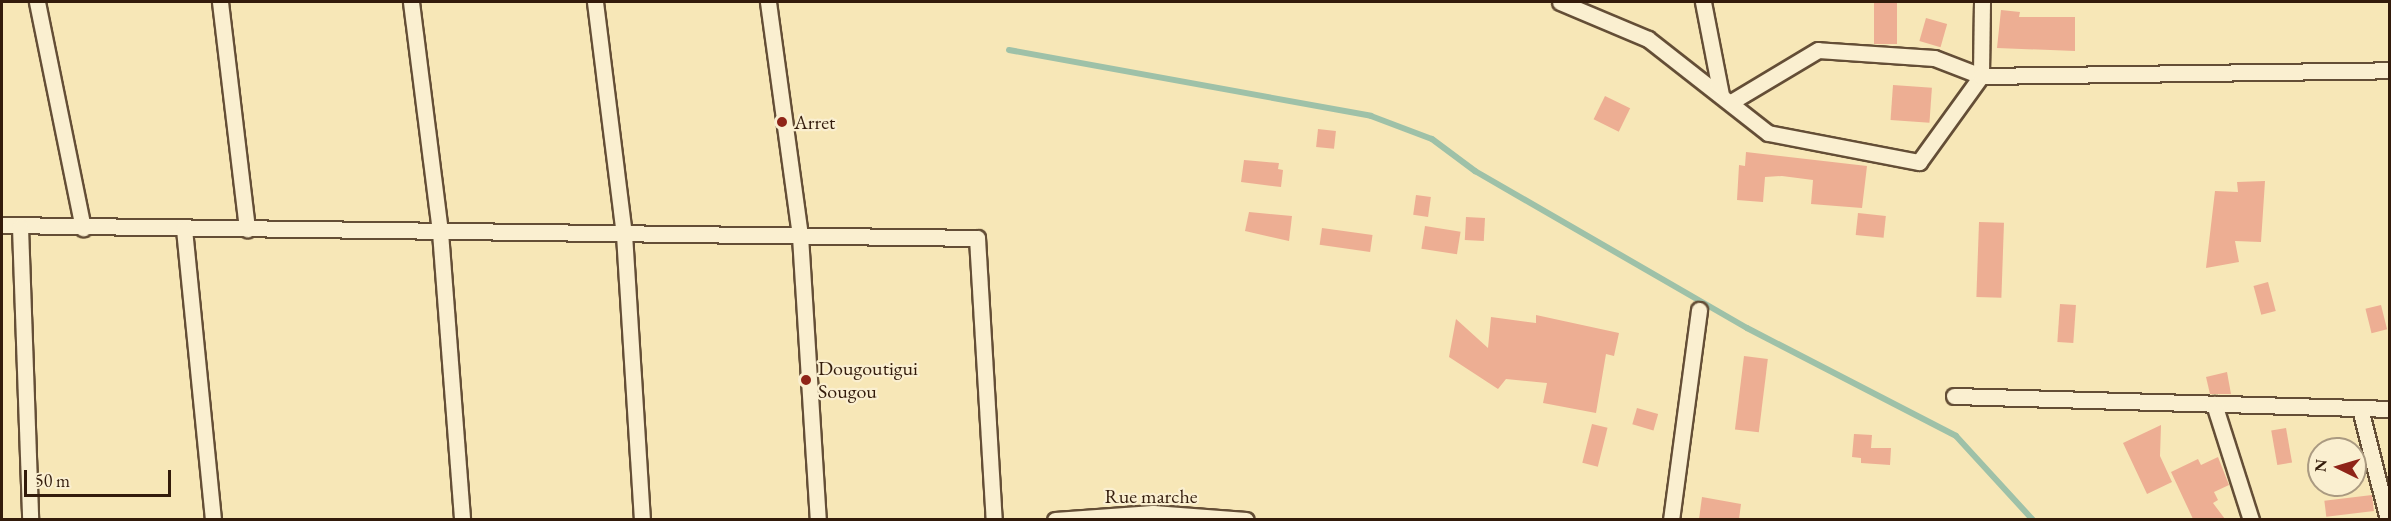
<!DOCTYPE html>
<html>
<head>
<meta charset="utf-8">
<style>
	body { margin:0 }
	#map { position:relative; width:2391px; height:521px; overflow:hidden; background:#f7e7b7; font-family:"EB Garamond",serif }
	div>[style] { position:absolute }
	.stream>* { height:6px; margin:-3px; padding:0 3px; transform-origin:3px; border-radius:3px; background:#9ec1a8 }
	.building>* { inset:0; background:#edae93; transform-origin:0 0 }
	.roads { filter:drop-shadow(2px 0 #644e36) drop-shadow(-2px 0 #644e36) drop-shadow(0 2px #644e36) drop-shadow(0 -2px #644e36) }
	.minor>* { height:15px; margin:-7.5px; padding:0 7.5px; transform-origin:7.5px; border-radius:7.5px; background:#faefd0 }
	.dots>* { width:16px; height:16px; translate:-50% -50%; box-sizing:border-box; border:3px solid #faefd0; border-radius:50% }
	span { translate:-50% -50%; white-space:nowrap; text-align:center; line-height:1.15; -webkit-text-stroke:4.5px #faefd0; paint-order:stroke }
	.poi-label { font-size:20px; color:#331b0b }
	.left { translate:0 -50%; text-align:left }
	.street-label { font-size:20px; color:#331b0b }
	.frame { position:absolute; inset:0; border:3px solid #331b0b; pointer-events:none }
	.north { position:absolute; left:2307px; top:437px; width:60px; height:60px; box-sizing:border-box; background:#faefd0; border:2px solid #aa9a81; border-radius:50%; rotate:275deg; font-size:16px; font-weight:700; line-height:24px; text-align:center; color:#331b0b }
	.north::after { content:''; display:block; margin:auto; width:21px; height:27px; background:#8f2418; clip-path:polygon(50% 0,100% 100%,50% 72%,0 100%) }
	.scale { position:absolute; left:24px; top:470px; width:147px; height:27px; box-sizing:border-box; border:3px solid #331b0b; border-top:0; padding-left:8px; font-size:18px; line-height:21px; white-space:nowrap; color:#331b0b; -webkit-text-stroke:4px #faefd0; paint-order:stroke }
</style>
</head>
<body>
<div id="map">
	<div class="stream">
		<i style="left:1009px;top:50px;width:368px;rotate:10.3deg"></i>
		<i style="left:1371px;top:116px;width:65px;rotate:20.7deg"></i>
		<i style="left:1432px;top:139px;width:54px;rotate:36.7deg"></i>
		<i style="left:1475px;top:171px;width:314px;rotate:30deg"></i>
		<i style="left:1747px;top:328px;width:235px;rotate:27.3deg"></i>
		<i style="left:1956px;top:436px;width:114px;rotate:47.5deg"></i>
	</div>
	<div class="building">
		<i style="left:1874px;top:2px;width:23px;height:42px"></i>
		<i style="clip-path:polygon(2001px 10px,2020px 12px,2019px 17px,2075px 17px,2075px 51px,1997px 48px)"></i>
		<i style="left:1926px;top:18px;width:22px;height:24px;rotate:16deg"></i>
		<i style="left:1893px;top:85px;width:39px;height:35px;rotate:4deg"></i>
		<i style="left:1605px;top:96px;width:28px;height:26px;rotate:26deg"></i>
		<i style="left:1318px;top:129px;width:18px;height:18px;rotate:6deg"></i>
		<i style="clip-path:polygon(1746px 152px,1867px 166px,1862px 208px,1811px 204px,1813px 180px,1782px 176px,1765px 177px,1763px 202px,1737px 200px,1739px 165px,1745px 166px)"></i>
		<i style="clip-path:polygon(1244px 160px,1279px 163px,1278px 169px,1283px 170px,1281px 187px,1241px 182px)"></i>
		<i style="clip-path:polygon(2265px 181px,2261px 242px,2235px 241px,2239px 262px,2206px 268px,2215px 191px,2238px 192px,2237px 182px)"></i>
		<i style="left:1416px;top:195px;width:15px;height:20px;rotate:8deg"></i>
		<i style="clip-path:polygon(1249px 212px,1292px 216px,1289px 241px,1245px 231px)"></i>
		<i style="left:1858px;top:213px;width:28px;height:22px;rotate:6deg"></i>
		<i style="left:1466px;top:217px;width:19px;height:23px;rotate:3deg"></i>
		<i style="left:1979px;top:222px;width:25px;height:75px;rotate:2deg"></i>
		<i style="left:1425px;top:226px;width:36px;height:23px;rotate:9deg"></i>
		<i style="left:1322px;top:228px;width:51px;height:17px;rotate:8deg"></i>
		<i style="left:2268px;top:282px;width:30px;height:15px;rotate:75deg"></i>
		<i style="left:2060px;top:304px;width:16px;height:38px;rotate:4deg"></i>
		<i style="left:2381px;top:305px;width:25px;height:16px;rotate:76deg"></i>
		<i style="clip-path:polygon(1536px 315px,1619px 333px,1614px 356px,1606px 354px,1596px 413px,1543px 403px,1547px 383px,1506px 379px,1498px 389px,1449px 357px,1456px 319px,1488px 348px,1491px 317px,1536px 323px)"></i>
		<i style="left:1744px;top:356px;width:24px;height:74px;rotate:7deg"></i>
		<i style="clip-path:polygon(2227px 372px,2231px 394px,2210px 394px,2206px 377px)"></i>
		<i style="left:1637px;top:408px;width:22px;height:17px;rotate:16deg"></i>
		<i style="left:1592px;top:424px;width:16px;height:40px;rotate:14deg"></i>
		<i style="clip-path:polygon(2161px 425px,2160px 456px,2172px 482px,2147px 494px,2123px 443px)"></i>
		<i style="left:2286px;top:428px;width:35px;height:15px;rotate:80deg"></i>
		<i style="clip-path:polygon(1854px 434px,1872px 435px,1871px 448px,1891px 448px,1890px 465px,1861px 463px,1861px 458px,1852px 457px)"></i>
		<i style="clip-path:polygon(2218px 457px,2229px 485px,2214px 492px,2218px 500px,2213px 503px,2225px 519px,2193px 519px,2171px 472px,2198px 459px,2201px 465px)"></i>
		<i style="left:2372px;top:495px;width:16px;height:48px;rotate:83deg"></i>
		<i style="clip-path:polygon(1702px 497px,1741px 504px,1739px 519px,1699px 519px)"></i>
	</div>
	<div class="roads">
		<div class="minor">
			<i style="left:37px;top:2px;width:231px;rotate:78.5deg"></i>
			<i style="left:220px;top:2px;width:229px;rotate:83.2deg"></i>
			<i style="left:411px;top:2px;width:232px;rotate:82.8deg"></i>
			<i style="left:440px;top:232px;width:289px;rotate:85.6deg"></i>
			<i style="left:595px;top:2px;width:234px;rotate:82.9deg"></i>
			<i style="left:624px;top:234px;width:287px;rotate:86.4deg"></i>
			<i style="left:768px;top:2px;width:236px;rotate:82.2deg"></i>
			<i style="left:800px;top:236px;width:285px;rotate:86.4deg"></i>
			<i style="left:1560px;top:2px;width:95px;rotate:22.8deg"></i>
			<i style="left:1648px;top:39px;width:152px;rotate:38.1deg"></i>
			<i style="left:1768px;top:133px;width:154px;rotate:10.9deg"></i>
			<i style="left:1919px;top:162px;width:106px;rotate:-54.2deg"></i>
			<i style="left:1981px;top:76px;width:50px;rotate:-159deg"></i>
			<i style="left:1934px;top:58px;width:116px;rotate:-176.1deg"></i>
			<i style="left:1818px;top:50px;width:101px;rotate:149.1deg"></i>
			<i style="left:1703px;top:2px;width:95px;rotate:79deg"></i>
			<i style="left:1982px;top:2px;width:74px;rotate:90.8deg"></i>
			<i style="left:1981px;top:76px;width:409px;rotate:-0.8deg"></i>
			<i style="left:2px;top:225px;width:975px;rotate:0.76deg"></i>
			<i style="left:977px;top:238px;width:283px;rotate:86.6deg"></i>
			<i style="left:20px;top:227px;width:293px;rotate:88deg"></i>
			<i style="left:184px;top:229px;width:292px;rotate:84.3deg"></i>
			<i style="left:1954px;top:396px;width:436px;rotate:1.7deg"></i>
			<i style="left:2214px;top:404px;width:122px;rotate:72.3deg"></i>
			<i style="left:2360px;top:409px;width:114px;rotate:75.8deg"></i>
			<i style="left:1055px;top:520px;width:98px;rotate:-4.1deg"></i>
			<i style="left:1153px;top:513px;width:93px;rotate:4.3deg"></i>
			<i style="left:1671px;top:520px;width:212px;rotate:-82.4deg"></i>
		</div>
	</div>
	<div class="dots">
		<i style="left:782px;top:122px;background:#8f2418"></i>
		<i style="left:806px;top:380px;background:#8f2418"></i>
	</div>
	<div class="poi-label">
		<span class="left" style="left:794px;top:122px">Arret</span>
		<span class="left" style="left:818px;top:380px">Dougoutigui<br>Sougou</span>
	</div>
	<div class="street-label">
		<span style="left:1151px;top:496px">Rue marche</span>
	</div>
	<div class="frame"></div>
	<div class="north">N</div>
	<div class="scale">50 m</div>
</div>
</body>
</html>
